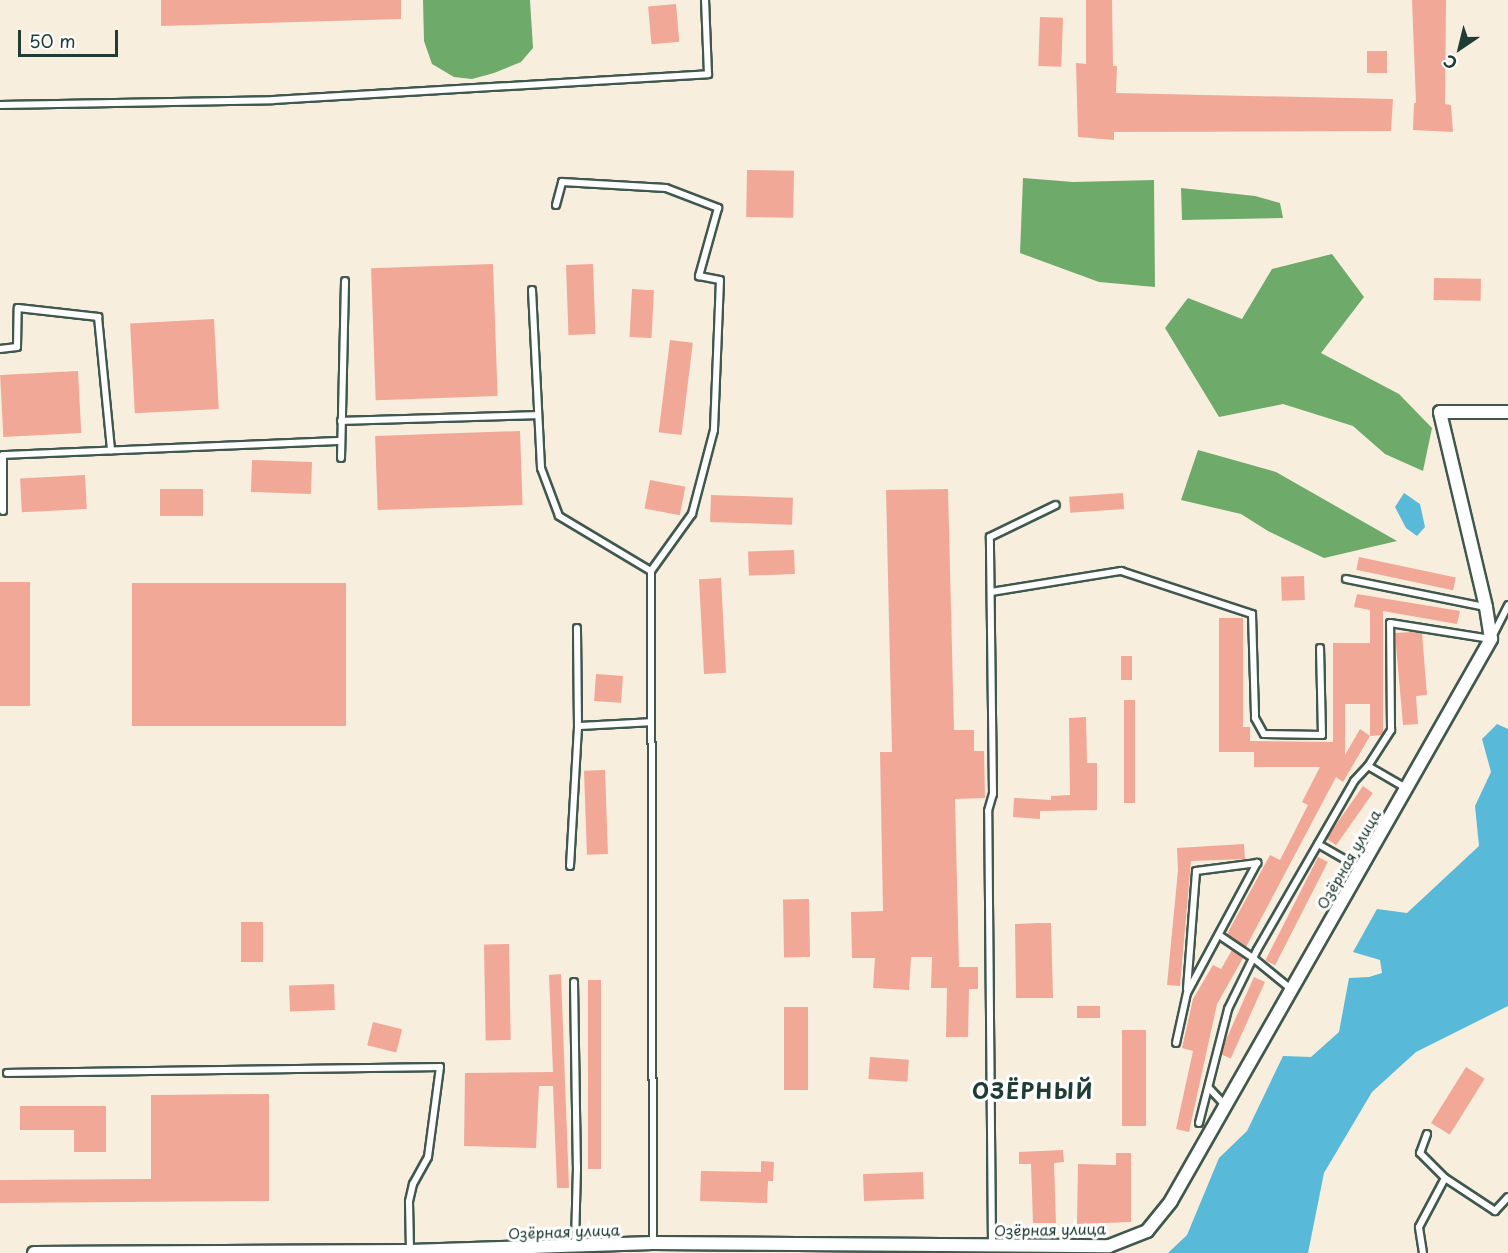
<!DOCTYPE html>
<html>
<head>
<meta charset="utf-8">
<style>
	body { margin:0 }
	#map { position:relative; width:1508px; height:1253px; overflow:hidden; background:#f8eede; font-family:"Playpen Sans",sans-serif }
	div>[style] { position:absolute }
	.forest>* { inset:0; background:#6eaa6a }
	.water>* { inset:0; background:#59b9d8 }
	.building>* { inset:0; background:#f1a897; transform-origin:0 0 }
	.roads { filter:drop-shadow(2px 0 #40584e) drop-shadow(-2px 0 #40584e) drop-shadow(0 2px #40584e) drop-shadow(0 -2px #40584e) }
	.lane>* { height:6px; margin:-3px; padding:0 3px; transform-origin:3px; border-radius:3px; background:#fff }
	.street>* { height:12px; margin:-6px; padding:0 6px; transform-origin:6px; border-radius:6px; background:#fff }
	span { translate:-50% -50%; white-space:nowrap; text-align:center; line-height:1.15; -webkit-text-stroke:6px #fff; paint-order:stroke }
	.street-label { font-size:15px; color:#1f3d34 }
	.district-label { font-size:21px; color:#1f3d34; font-weight:700; letter-spacing:1.5px }
	.north { position:absolute; left:1430px; top:18px; width:60px; height:60px; -webkit-text-stroke:4px #fff; paint-order:stroke; rotate:215deg; font-size:16px; font-weight:700; line-height:24px; text-align:center; color:#1f3d34 }
	.north::after { content:''; display:block; margin:auto; width:21px; height:27px; background:#1f3d34; clip-path:polygon(50% 0,100% 100%,50% 72%,0 100%) }
	.scale { position:absolute; left:18px; top:30px; width:100px; height:27px; box-sizing:border-box; border:3px solid #1f3d34; border-top:0; padding-left:8px; font-size:18px; line-height:21px; white-space:nowrap; color:#1f3d34; -webkit-text-stroke:4px #fff; paint-order:stroke }
</style>
</head>
<body>
<div id="map">
	<div class="forest">
		<i style="clip-path:polygon(423px 0,530px 0,533px 48px,521px 62px,494px 73px,472px 79px,454px 77px,432px 64px,424px 41px)"></i>
		<i style="clip-path:polygon(1023px 178px,1073px 182px,1154px 180px,1155px 287px,1099px 282px,1020px 253px)"></i>
		<i style="clip-path:polygon(1181px 188px,1255px 196px,1280px 203px,1283px 218px,1182px 220px)"></i>
		<i style="clip-path:polygon(1332px 254px,1364px 297px,1321px 353px,1399px 394px,1432px 428px,1423px 471px,1385px 454px,1353px 426px,1283px 404px,1219px 417px,1165px 328px,1188px 298px,1242px 319px,1272px 269px)"></i>
		<i style="clip-path:polygon(1198px 450px,1276px 472px,1397px 541px,1324px 558px,1268px 531px,1241px 514px,1181px 500px)"></i>
	</div>
	<div class="water">
		<i style="clip-path:polygon(1404px 493px,1420px 504px,1425px 527px,1417px 536px,1406px 528px,1395px 507px)"></i>
		<i style="clip-path:polygon(1497px 724px,1508px 729px,1508px 1006px,1416px 1052px,1372px 1092px,1324px 1173px,1308px 1253px,1168px 1253px,1187px 1235px,1219px 1158px,1247px 1131px,1283px 1056px,1311px 1057px,1339px 1032px,1349px 978px,1369px 977px,1382px 973px,1380px 960px,1353px 952px,1377px 909px,1407px 913px,1479px 846px,1475px 806px,1491px 772px,1482px 739px)"></i>
	</div>
	<div class="building">
		<i style="clip-path:polygon(161px 0,401px 0,401px 19px,161px 26px)"></i>
		<i style="clip-path:polygon(1086px 0,1112px 0,1113px 66px,1117px 66px,1116px 93px,1393px 99px,1391px 131px,1114px 132px,1114px 140px,1078px 137px,1076px 63px,1086px 64px)"></i>
		<i style="clip-path:polygon(1412px 0,1446px 0,1445px 104px,1451px 105px,1453px 132px,1413px 130px,1414px 103px,1416px 103px)"></i>
		<i style="left:676px;top:4px;width:38px;height:28px;rotate:85deg"></i>
		<i style="left:1040px;top:17px;width:23px;height:49px;rotate:2deg"></i>
		<i style="left:1367px;top:51px;width:20px;height:22px"></i>
		<i style="left:747px;top:170px;width:47px;height:47px;rotate:1deg"></i>
		<i style="left:493px;top:264px;width:132px;height:122px;rotate:88deg"></i>
		<i style="left:593px;top:264px;width:70px;height:27px;rotate:88deg"></i>
		<i style="left:1434px;top:278px;width:47px;height:22px;rotate:1deg"></i>
		<i style="left:632px;top:289px;width:22px;height:48px;rotate:3deg"></i>
		<i style="left:214px;top:319px;width:90px;height:84px;rotate:87deg"></i>
		<i style="left:670px;top:340px;width:23px;height:93px;rotate:7deg"></i>
		<i style="left:78px;top:371px;width:62px;height:78px;rotate:87deg"></i>
		<i style="left:520px;top:431px;width:74px;height:145px;rotate:88deg"></i>
		<i style="left:252px;top:460px;width:60px;height:32px;rotate:2deg"></i>
		<i style="left:85px;top:475px;width:34px;height:65px;rotate:87deg"></i>
		<i style="left:650px;top:480px;width:36px;height:29px;rotate:11deg"></i>
		<i style="left:160px;top:489px;width:43px;height:27px"></i>
		<i style="clip-path:polygon(948px 489px,954px 730px,974px 730px,974px 751px,984px 751px,985px 798px,955px 799px,959px 967px,978px 967px,978px 989px,969px 989px,968px 1037px,946px 1037px,947px 988px,931px 988px,932px 957px,911px 957px,909px 990px,873px 988px,875px 958px,852px 958px,851px 912px,883px 911px,880px 752px,892px 752px,886px 490px)"></i>
		<i style="left:1123px;top:493px;width:16px;height:54px;rotate:86deg"></i>
		<i style="left:711px;top:495px;width:82px;height:27px;rotate:2deg"></i>
		<i style="left:794px;top:550px;width:24px;height:46px;rotate:88deg"></i>
		<i style="left:1359px;top:557px;width:99px;height:13px;rotate:12deg"></i>
		<i style="left:1304px;top:576px;width:24px;height:23px;rotate:88deg"></i>
		<i style="left:721px;top:578px;width:95px;height:22px;rotate:87deg"></i>
		<i style="left:0;top:582px;width:30px;height:124px"></i>
		<i style="left:346px;top:583px;width:143px;height:214px;rotate:90deg"></i>
		<i style="clip-path:polygon(evenodd,1357px 594px,1460px 611px,1457px 624px,1383px 611px,1383px 733px,1381px 735px,1370px 736px,1343px 782px,1336px 777px,1246px 947px,1227px 934px,1270px 855px,1280px 860px,1308px 805px,1302px 802px,1320px 767px,1254px 767px,1254px 752px,1219px 752px,1219px 618px,1243px 618px,1243px 727px,1250px 727px,1250px 741px,1333px 742px,1333px 643px,1370px 643px,1370px 610px,1354px 607px,1357px 594px,1345px 704px,1370px 704px,1370px 736px,1360px 729px,1345px 755px,1345px 704px)"></i>
		<i style="clip-path:polygon(1412px 632px,1422px 633px,1427px 695px,1416px 696px,1418px 724px,1403px 725px,1395px 633px)"></i>
		<i style="left:1121px;top:656px;width:11px;height:24px"></i>
		<i style="left:596px;top:674px;width:27px;height:27px;rotate:4deg"></i>
		<i style="left:1124px;top:700px;width:11px;height:103px"></i>
		<i style="clip-path:polygon(1086px 717px,1087px 763px,1097px 763px,1097px 810px,1040px 811px,1040px 819px,1013px 817px,1014px 798px,1051px 800px,1051px 796px,1070px 795px,1069px 718px)"></i>
		<i style="left:605px;top:770px;width:84px;height:21px;rotate:88deg"></i>
		<i style="left:1363px;top:786px;width:12px;height:64px;rotate:35deg"></i>
		<i style="clip-path:polygon(1244px 844px,1245px 859px,1191px 861px,1180px 986px,1167px 985px,1178px 870px,1177px 848px)"></i>
		<i style="left:1318px;top:857px;width:11px;height:116px;rotate:27deg"></i>
		<i style="left:809px;top:899px;width:58px;height:26px;rotate:89deg"></i>
		<i style="left:241px;top:922px;width:22px;height:40px"></i>
		<i style="clip-path:polygon(1039px 923px,1051px 923px,1053px 998px,1016px 998px,1015px 924px)"></i>
		<i style="left:509px;top:944px;width:96px;height:25px;rotate:89deg"></i>
		<i style="clip-path:polygon(1232px 950px,1243px 958px,1217px 1004px,1189px 1132px,1176px 1129px,1193px 1051px,1182px 1048px,1193px 999px,1213px 965px,1221px 969px)"></i>
		<i style="clip-path:polygon(561px 974px,569px 1188px,557px 1188px,553px 1086px,539px 1086px,536px 1148px,464px 1146px,465px 1073px,553px 1072px,549px 975px)"></i>
		<i style="left:1254px;top:977px;width:12px;height:84px;rotate:24deg"></i>
		<i style="left:588px;top:980px;width:13px;height:189px"></i>
		<i style="left:334px;top:984px;width:26px;height:45px;rotate:88deg"></i>
		<i style="left:1077px;top:1006px;width:23px;height:12px"></i>
		<i style="left:784px;top:1007px;width:24px;height:83px"></i>
		<i style="left:373px;top:1022px;width:30px;height:24px;rotate:14deg"></i>
		<i style="left:1122px;top:1030px;width:24px;height:96px"></i>
		<i style="left:870px;top:1057px;width:39px;height:22px;rotate:4deg"></i>
		<i style="left:1466px;top:1067px;width:22px;height:66px;rotate:32deg"></i>
		<i style="clip-path:polygon(269px 1094px,269px 1201px,0 1203px,0 1180px,151px 1179px,151px 1095px)"></i>
		<i style="clip-path:polygon(20px 1106px,106px 1106px,106px 1152px,74px 1152px,74px 1130px,20px 1130px)"></i>
		<i style="clip-path:polygon(1063px 1150px,1064px 1162px,1054px 1163px,1056px 1223px,1033px 1223px,1031px 1164px,1019px 1164px,1019px 1152px)"></i>
		<i style="clip-path:polygon(1116px 1153px,1131px 1153px,1131px 1222px,1077px 1224px,1078px 1164px,1116px 1165px)"></i>
		<i style="clip-path:polygon(761px 1161px,774px 1162px,773px 1181px,768px 1181px,767px 1203px,700px 1201px,701px 1171px,761px 1172px)"></i>
		<i style="left:923px;top:1172px;width:27px;height:60px;rotate:88deg"></i>
	</div>
	<div class="roads">
		<div class="lane">
			<i style="left:0;top:105px;width:273px;rotate:-1deg"></i>
			<i style="left:273px;top:100px;width:436px;rotate:-3.4deg"></i>
			<i style="left:708px;top:74px;width:74px;rotate:-92.3deg"></i>
			<i style="left:556px;top:205px;width:24px;rotate:-75deg"></i>
			<i style="left:562px;top:182px;width:104px;rotate:3.3deg"></i>
			<i style="left:666px;top:188px;width:56px;rotate:21deg"></i>
			<i style="left:718px;top:208px;width:71px;rotate:105.6deg"></i>
			<i style="left:699px;top:276px;width:21px;rotate:11deg"></i>
			<i style="left:720px;top:280px;width:150px;rotate:92.3deg"></i>
			<i style="left:714px;top:430px;width:87px;rotate:104.7deg"></i>
			<i style="left:692px;top:514px;width:70px;rotate:125.7deg"></i>
			<i style="left:651px;top:571px;width:672px;rotate:89.83deg"></i>
			<i style="left:532px;top:290px;width:178px;rotate:87.1deg"></i>
			<i style="left:541px;top:468px;width:51px;rotate:69.4deg"></i>
			<i style="left:559px;top:516px;width:107px;rotate:30.9deg"></i>
			<i style="left:0;top:349px;width:17px;rotate:-7deg"></i>
			<i style="left:17px;top:347px;width:39px;rotate:-89deg"></i>
			<i style="left:18px;top:308px;width:81px;rotate:6.4deg"></i>
			<i style="left:98px;top:317px;width:134px;rotate:84.4deg"></i>
			<i style="left:341px;top:421px;width:197px;rotate:-1.7deg"></i>
			<i style="left:341px;top:458px;width:177px;rotate:-88.7deg"></i>
			<i style="left:3px;top:511px;width:56px;rotate:-90deg"></i>
			<i style="left:3px;top:455px;width:338px;rotate:-2.4deg"></i>
			<i style="left:1346px;top:579px;width:142px;rotate:11.4deg"></i>
			<i style="left:991px;top:592px;width:132px;rotate:-9.2deg"></i>
			<i style="left:1121px;top:571px;width:138px;rotate:18.2deg"></i>
			<i style="left:1252px;top:614px;width:104px;rotate:88.3deg"></i>
			<i style="left:1255px;top:718px;width:18px;rotate:61deg"></i>
			<i style="left:1264px;top:734px;width:58px;rotate:1deg"></i>
			<i style="left:1322px;top:735px;width:87px;rotate:-91.3deg"></i>
			<i style="left:578px;top:726px;width:73px;rotate:-3.1deg"></i>
			<i style="left:1368px;top:766px;width:44px;rotate:30.1deg"></i>
			<i style="left:1318px;top:844px;width:48px;rotate:29.7deg"></i>
			<i style="left:570px;top:866px;width:140px;rotate:-86.7deg"></i>
			<i style="left:578px;top:726px;width:98px;rotate:-90.6deg"></i>
			<i style="left:1219px;top:935px;width:41px;rotate:34.1deg"></i>
			<i style="left:1253px;top:958px;width:49px;rotate:39.2deg"></i>
			<i style="left:574px;top:982px;width:185px;rotate:89.1deg"></i>
			<i style="left:577px;top:1167px;width:78px;rotate:91.5deg"></i>
			<i style="left:1187px;top:989px;width:118px;rotate:-85.6deg"></i>
			<i style="left:1196px;top:871px;width:62px;rotate:-7.5deg"></i>
			<i style="left:1176px;top:1043px;width:51px;rotate:-77.6deg"></i>
			<i style="left:1187px;top:993px;width:148px;rotate:-61.7deg"></i>
			<i style="left:7px;top:1073px;width:433px;rotate:-0.8deg"></i>
			<i style="left:440px;top:1067px;width:91px;rotate:97.6deg"></i>
			<i style="left:428px;top:1157px;width:31px;rotate:119deg"></i>
			<i style="left:413px;top:1184px;width:18px;rotate:103deg"></i>
			<i style="left:409px;top:1202px;width:49px;rotate:88.8deg"></i>
			<i style="left:1209px;top:1088px;width:23px;rotate:47deg"></i>
			<i style="left:1199px;top:1123px;width:118px;rotate:-75.7deg"></i>
			<i style="left:1228px;top:1009px;width:66px;rotate:-63.8deg"></i>
			<i style="left:1257px;top:950px;width:195px;rotate:-60.1deg"></i>
			<i style="left:1354px;top:781px;width:21px;rotate:-47deg"></i>
			<i style="left:1368px;top:766px;width:43px;rotate:-57.4deg"></i>
			<i style="left:1391px;top:730px;width:107px;rotate:-90.5deg"></i>
			<i style="left:1390px;top:623px;width:102px;rotate:9deg"></i>
			<i style="left:1491px;top:639px;width:38px;rotate:-63deg"></i>
			<i style="left:1427px;top:1134px;width:20px;rotate:110deg"></i>
			<i style="left:1420px;top:1153px;width:35px;rotate:45deg"></i>
			<i style="left:1445px;top:1178px;width:60px;rotate:33.4deg"></i>
			<i style="left:1495px;top:1211px;width:19px;rotate:-47deg"></i>
			<i style="left:992px;top:1245px;width:434px;rotate:-90.5deg"></i>
			<i style="left:988px;top:811px;width:18px;rotate:-74deg"></i>
			<i style="left:993px;top:794px;width:257px;rotate:-90.7deg"></i>
			<i style="left:990px;top:537px;width:73px;rotate:-25.9deg"></i>
			<i style="left:1423px;top:1253px;width:26px;rotate:-99deg"></i>
			<i style="left:1419px;top:1227px;width:55px;rotate:-62deg"></i>
		</div>
		<div class="street">
			<i style="left:34px;top:1253px;width:376px;rotate:-0.3deg"></i>
			<i style="left:410px;top:1251px;width:243px;rotate:-1.9deg"></i>
			<i style="left:653px;top:1243px;width:456px;rotate:0.4deg"></i>
			<i style="left:1109px;top:1246px;width:41px;rotate:-21.5deg"></i>
			<i style="left:1147px;top:1231px;width:38px;rotate:-51deg"></i>
			<i style="left:1171px;top:1201px;width:647px;rotate:-60.34deg"></i>
			<i style="left:1491px;top:639px;width:32px;rotate:-99deg"></i>
			<i style="left:1486px;top:607px;width:200px;rotate:-103.3deg"></i>
			<i style="left:1440px;top:412px;width:68px"></i>
		</div>
	</div>
	<div class="street-label">
		<span style="left:1348px;top:859px;rotate:-60deg">Озёрная улица</span>
		<span style="left:1050px;top:1229px;rotate:-1deg">Озёрная улица</span>
		<span style="left:564px;top:1231px;rotate:-2deg">Озёрная улица</span>
	</div>
	<div class="district-label">
		<span style="left:1033px;top:1090px">ОЗЁРНЫЙ</span>
	</div>
	<div class="north">С</div>
	<div class="scale">50 m</div>
</div>
</body>
</html>
